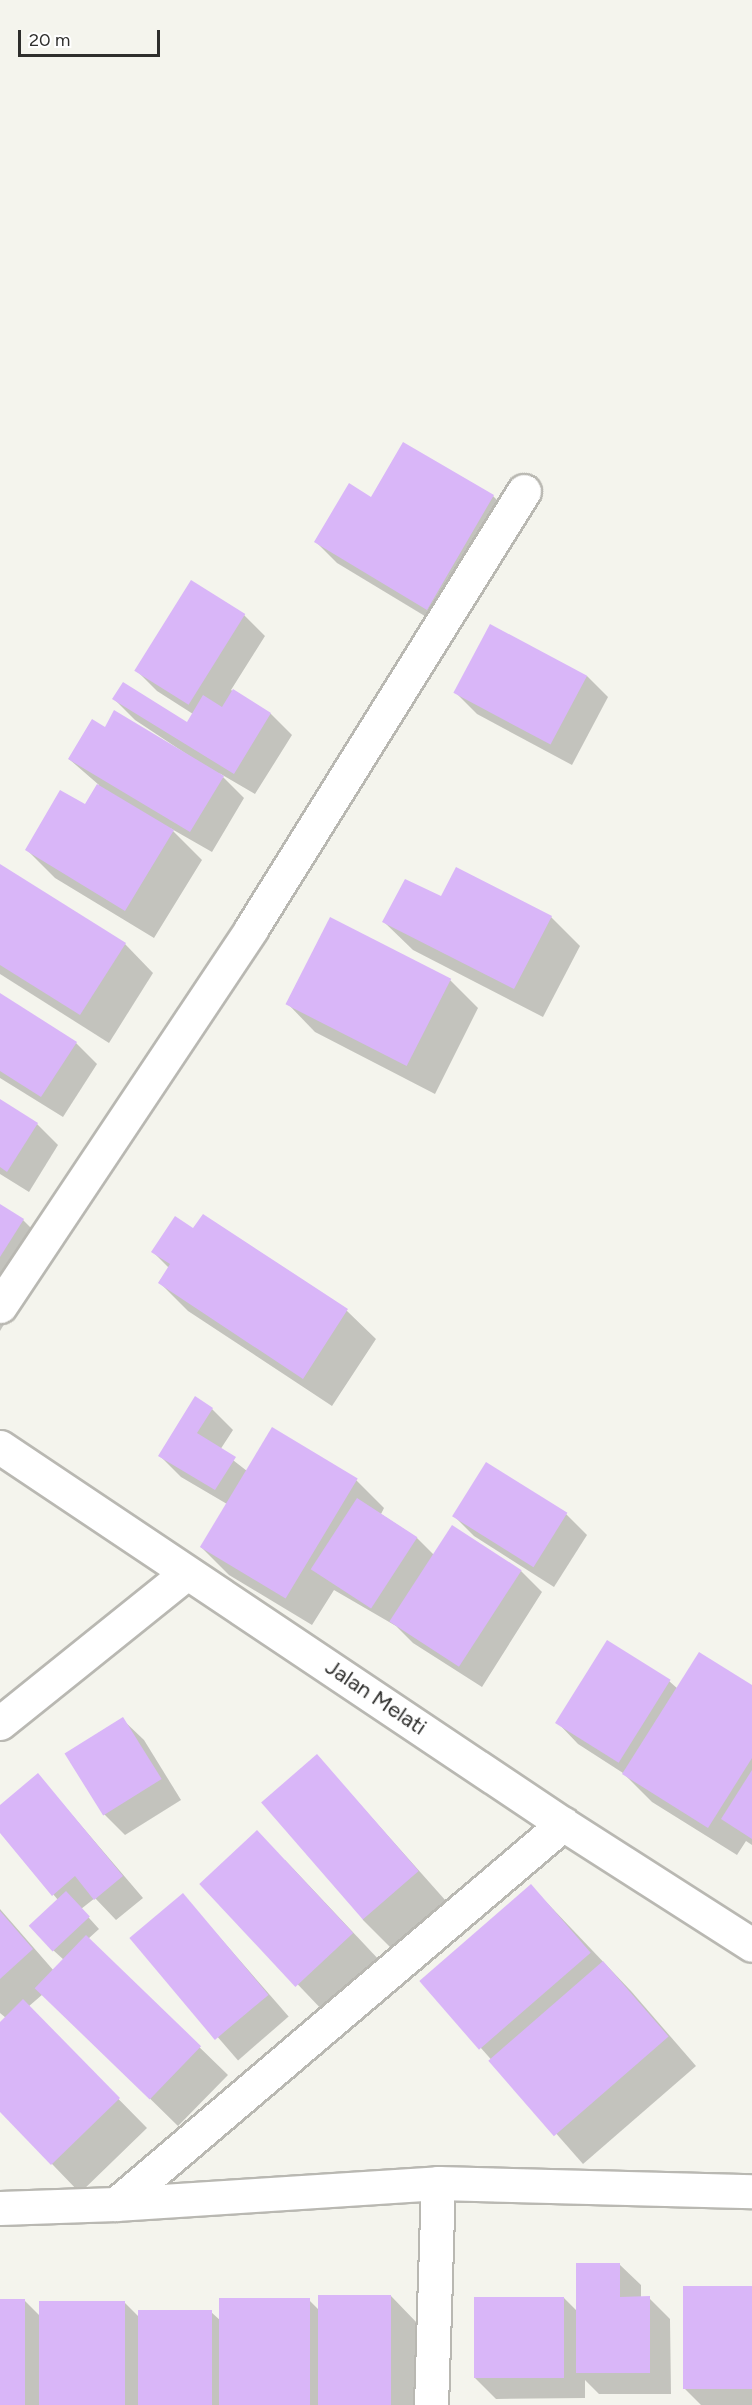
<!DOCTYPE html>
<html>
<head>
<meta charset="utf-8">
<style>
	body { margin:0 }
	#map { position:relative; width:752px; height:2405px; overflow:hidden; background:#f4f4ed; font-family:Figtree,sans-serif }
	div>[style] { position:absolute }
	.shadow>* { inset:0; background:#0003; transform-origin:0 0 }
	.building>* { inset:0; background:#d9b6f8; transform-origin:0 0 }
	.roads { filter:drop-shadow(2px 0 #b9b8b2) drop-shadow(-2px 0 #b9b8b2) drop-shadow(0 2px #b9b8b2) drop-shadow(0 -2px #b9b8b2) }
	.minor>* { height:33px; margin:-16.5px; padding:0 16.5px; transform-origin:16.5px; border-radius:16.5px; background:#fff }
	span { translate:-50% -50%; white-space:nowrap; text-align:center; line-height:1.15; -webkit-text-stroke:6px #fff; paint-order:stroke }
	.street-label { font-size:22px; color:#2e2e2c }
	.scale { position:absolute; left:18px; top:30px; width:142px; height:27px; box-sizing:border-box; border:3px solid #2e2e2c; border-top:0; padding-left:8px; font-size:18px; line-height:21px; white-space:nowrap; color:#2e2e2c; -webkit-text-stroke:4px #fff; paint-order:stroke }
</style>
</head>
<body>
<div id="map">
	<div class="shadow">
		<i style="clip-path:polygon(493px 496px,514px 517px,448px 630px,337px 563px,316px 542px,372px 499px)"></i>
		<i style="clip-path:polygon(244px 615px,265px 636px,231px 690px,271px 714px,292px 735px,255px 794px,219px 773px,244px 798px,212px 852px,170px 828px,202px 860px,154px 938px,55px 878px,27px 850px,85px 806px,99px 785px,69px 759px,105px 729px,197px 761px,135px 720px,114px 699px,187px 724px,193px 714px,157px 691px,136px 670px)"></i>
		<i style="clip-path:polygon(587px 676px,608px 697px,572px 765px,477px 714px,456px 693px)"></i>
		<i style="clip-path:polygon(0 867px,125px 944px,153px 973px,109px 1043px,0 974px)"></i>
		<i style="clip-path:polygon(551px 917px,580px 946px,543px 1017px,413px 950px,384px 922px)"></i>
		<i style="clip-path:polygon(450px 980px,478px 1008px,435px 1094px,315px 1032px,287px 1003px)"></i>
		<i style="clip-path:polygon(0 995px,76px 1043px,97px 1064px,63px 1117px,0 1078px)"></i>
		<i style="clip-path:polygon(0 1100px,37px 1124px,58px 1145px,29px 1192px,0 1174px)"></i>
		<i style="clip-path:polygon(0 1205px,23px 1220px,51px 1248px,0 1331px)"></i>
		<i style="clip-path:polygon(203px 1216px,347px 1311px,376px 1339px,332px 1406px,188px 1311px,159px 1282px,169px 1268px,153px 1252px,193px 1230px)"></i>
		<i style="clip-path:polygon(212px 1409px,233px 1430px,220px 1450px,247px 1471px,356px 1480px,384px 1508px,381px 1514px,417px 1538px,434px 1555px,521px 1571px,542px 1592px,482px 1687px,413px 1643px,396px 1626px,334px 1590px,312px 1625px,229px 1575px,201px 1547px,227px 1504px,181px 1477px,160px 1456px)"></i>
		<i style="clip-path:polygon(566px 1514px,587px 1535px,554px 1587px,474px 1536px,453px 1515px)"></i>
		<i style="clip-path:polygon(669px 1681px,678px 1689px,752px 1687px,752px 1845px,746px 1841px,737px 1855px,652px 1802px,623px 1773px,578px 1744px,557px 1722px)"></i>
		<i style="clip-path:polygon(122px 1719px,144px 1740px,181px 1800px,125px 1835px,104px 1814px)"></i>
		<i style="clip-path:polygon(317px 1756px,446px 1901px,391px 1948px,363px 1920px)"></i>
		<i style="clip-path:polygon(38px 1775px,143px 1898px,116px 1920px,95px 1898px,81px 1909px,99px 1929px,88px 1939px,228px 2075px,178px 2126px,43px 1994px,28px 2007px,147px 2128px,80px 2193px,0 2110px,0 2024px,6px 2018px,0 2013px,0 1909px,54px 1971px,64px 1960px,53px 1950px,58px 1900px,0 1831px,0 1807px)"></i>
		<i style="clip-path:polygon(285px 1860px,381px 1962px,326px 2014px,202px 1884px)"></i>
		<i style="clip-path:polygon(531px 1886px,631px 1991px,696px 2066px,583px 2164px,422px 1981px)"></i>
		<i style="left:183px;top:1895px;width:161px;height:67px;rotate:49deg"></i>
		<i style="clip-path:polygon(619px 2264px,641px 2285px,641px 2298px,649px 2298px,670px 2319px,671px 2394px,599px 2394px,585px 2380px,585px 2398px,496px 2399px,475px 2378px,564px 2298px,578px 2312px)"></i>
		<i style="clip-path:polygon(752px 2288px,752px 2405px,701px 2405px,684px 2388px)"></i>
		<i style="clip-path:polygon(391px 2296px,419px 2325px,419px 2405px,0 2405px,0 2301px,25px 2301px,41px 2317px,124px 2302px,140px 2318px,211px 2312px,221px 2321px,309px 2300px,319px 2310px)"></i>
	</div>
	<div class="building">
		<i style="clip-path:polygon(403px 442px,494px 495px,427px 610px,314px 542px,349px 483px,371px 497px)"></i>
		<i style="left:191px;top:580px;width:64px;height:107px;rotate:32deg"></i>
		<i style="left:490px;top:624px;width:110px;height:78px;rotate:28deg"></i>
		<i style="clip-path:polygon(123px 682px,187px 722px,203px 695px,222px 707px,233px 689px,271px 713px,234px 774px,112px 699px)"></i>
		<i style="clip-path:polygon(114px 710px,224px 776px,190px 832px,68px 759px,92px 719px,105px 727px)"></i>
		<i style="clip-path:polygon(97px 784px,174px 830px,125px 911px,25px 850px,60px 790px,85px 804px)"></i>
		<i style="clip-path:polygon(0 864px,126px 943px,80px 1015px,0 965px)"></i>
		<i style="clip-path:polygon(456px 867px,552px 916px,514px 989px,382px 922px,405px 879px,441px 896px)"></i>
		<i style="left:330px;top:917px;width:136px;height:98px;rotate:27deg"></i>
		<i style="clip-path:polygon(0 993px,77px 1042px,41px 1097px,0 1071px)"></i>
		<i style="clip-path:polygon(0 1099px,38px 1123px,7px 1172px,0 1167px)"></i>
		<i style="clip-path:polygon(0 1204px,24px 1219px,0 1257px)"></i>
		<i style="clip-path:polygon(203px 1214px,348px 1309px,303px 1379px,158px 1283px,170px 1264px,151px 1252px,175px 1216px,193px 1228px)"></i>
		<i style="clip-path:polygon(195px 1396px,213px 1408px,197px 1433px,236px 1457px,215px 1490px,158px 1456px)"></i>
		<i style="left:272px;top:1427px;width:100px;height:140px;rotate:31deg"></i>
		<i style="left:486px;top:1462px;width:96px;height:64px;rotate:32deg"></i>
		<i style="left:357px;top:1498px;width:72px;height:85px;rotate:33deg"></i>
		<i style="left:452px;top:1525px;width:83px;height:115px;rotate:33deg"></i>
		<i style="left:607px;top:1640px;width:75px;height:98px;rotate:32deg"></i>
		<i style="clip-path:polygon(699px 1652px,752px 1685px,752px 1758px,708px 1828px,622px 1774px)"></i>
		<i style="left:123px;top:1717px;width:73px;height:69px;rotate:58deg"></i>
		<i style="left:317px;top:1754px;width:155px;height:74px;rotate:49deg"></i>
		<i style="clip-path:polygon(752px 1770px,752px 1839px,721px 1819px)"></i>
		<i style="clip-path:polygon(38px 1773px,123px 1876px,94px 1900px,75px 1876px,52px 1896px,0 1833px,0 1805px)"></i>
		<i style="left:257px;top:1830px;width:141px;height:79px;rotate:47deg"></i>
		<i style="left:531px;top:1884px;width:91px;height:148px;rotate:49deg"></i>
		<i style="left:66px;top:1891px;width:35px;height:51px;rotate:47deg"></i>
		<i style="left:183px;top:1893px;width:133px;height:70px;rotate:50deg"></i>
		<i style="clip-path:polygon(0 1911px,33px 1949px,0 1979px)"></i>
		<i style="left:86px;top:1935px;width:160px;height:74px;rotate:44deg"></i>
		<i style="left:603px;top:1961px;width:100px;height:152px;rotate:49deg"></i>
		<i style="clip-path:polygon(23px 1999px,120px 2098px,51px 2165px,0 2112px,0 2022px)"></i>
		<i style="clip-path:polygon(576px 2263px,620px 2263px,620px 2297px,650px 2296px,650px 2373px,576px 2373px)"></i>
		<i style="left:683px;top:2286px;width:69px;height:103px"></i>
		<i style="left:318px;top:2295px;width:73px;height:110px"></i>
		<i style="left:474px;top:2297px;width:90px;height:81px"></i>
		<i style="left:310px;top:2298px;width:107px;height:91px;rotate:90deg"></i>
		<i style="left:0;top:2299px;width:25px;height:106px"></i>
		<i style="left:39px;top:2301px;width:86px;height:104px"></i>
		<i style="left:212px;top:2310px;width:95px;height:74px;rotate:90deg"></i>
	</div>
	<div class="roads">
		<div class="minor">
			<i style="left:0;top:1306px;width:453px;rotate:-56.3deg"></i>
			<i style="left:251px;top:929px;width:516px;rotate:-58.07deg"></i>
			<i style="left:0;top:1447px;width:678px;rotate:33.81deg"></i>
			<i style="left:563px;top:1824px;width:224px;rotate:32.6deg"></i>
			<i style="left:0;top:1723px;width:238px;rotate:-38.8deg"></i>
			<i style="left:116px;top:2204px;width:587px;rotate:-40.37deg"></i>
			<i style="left:0;top:2208px;width:116px;rotate:-2deg"></i>
			<i style="left:116px;top:2204px;width:323px;rotate:-3.7deg"></i>
			<i style="left:438px;top:2183px;width:314px;rotate:1.5deg"></i>
			<i style="left:431px;top:2405px;width:222px;rotate:-88.2deg"></i>
		</div>
	</div>
	<div class="street-label">
		<span style="left:376px;top:1697px;rotate:34deg">Jalan Melati</span>
	</div>
	<div class="scale">20 m</div>
</div>
</body>
</html>
